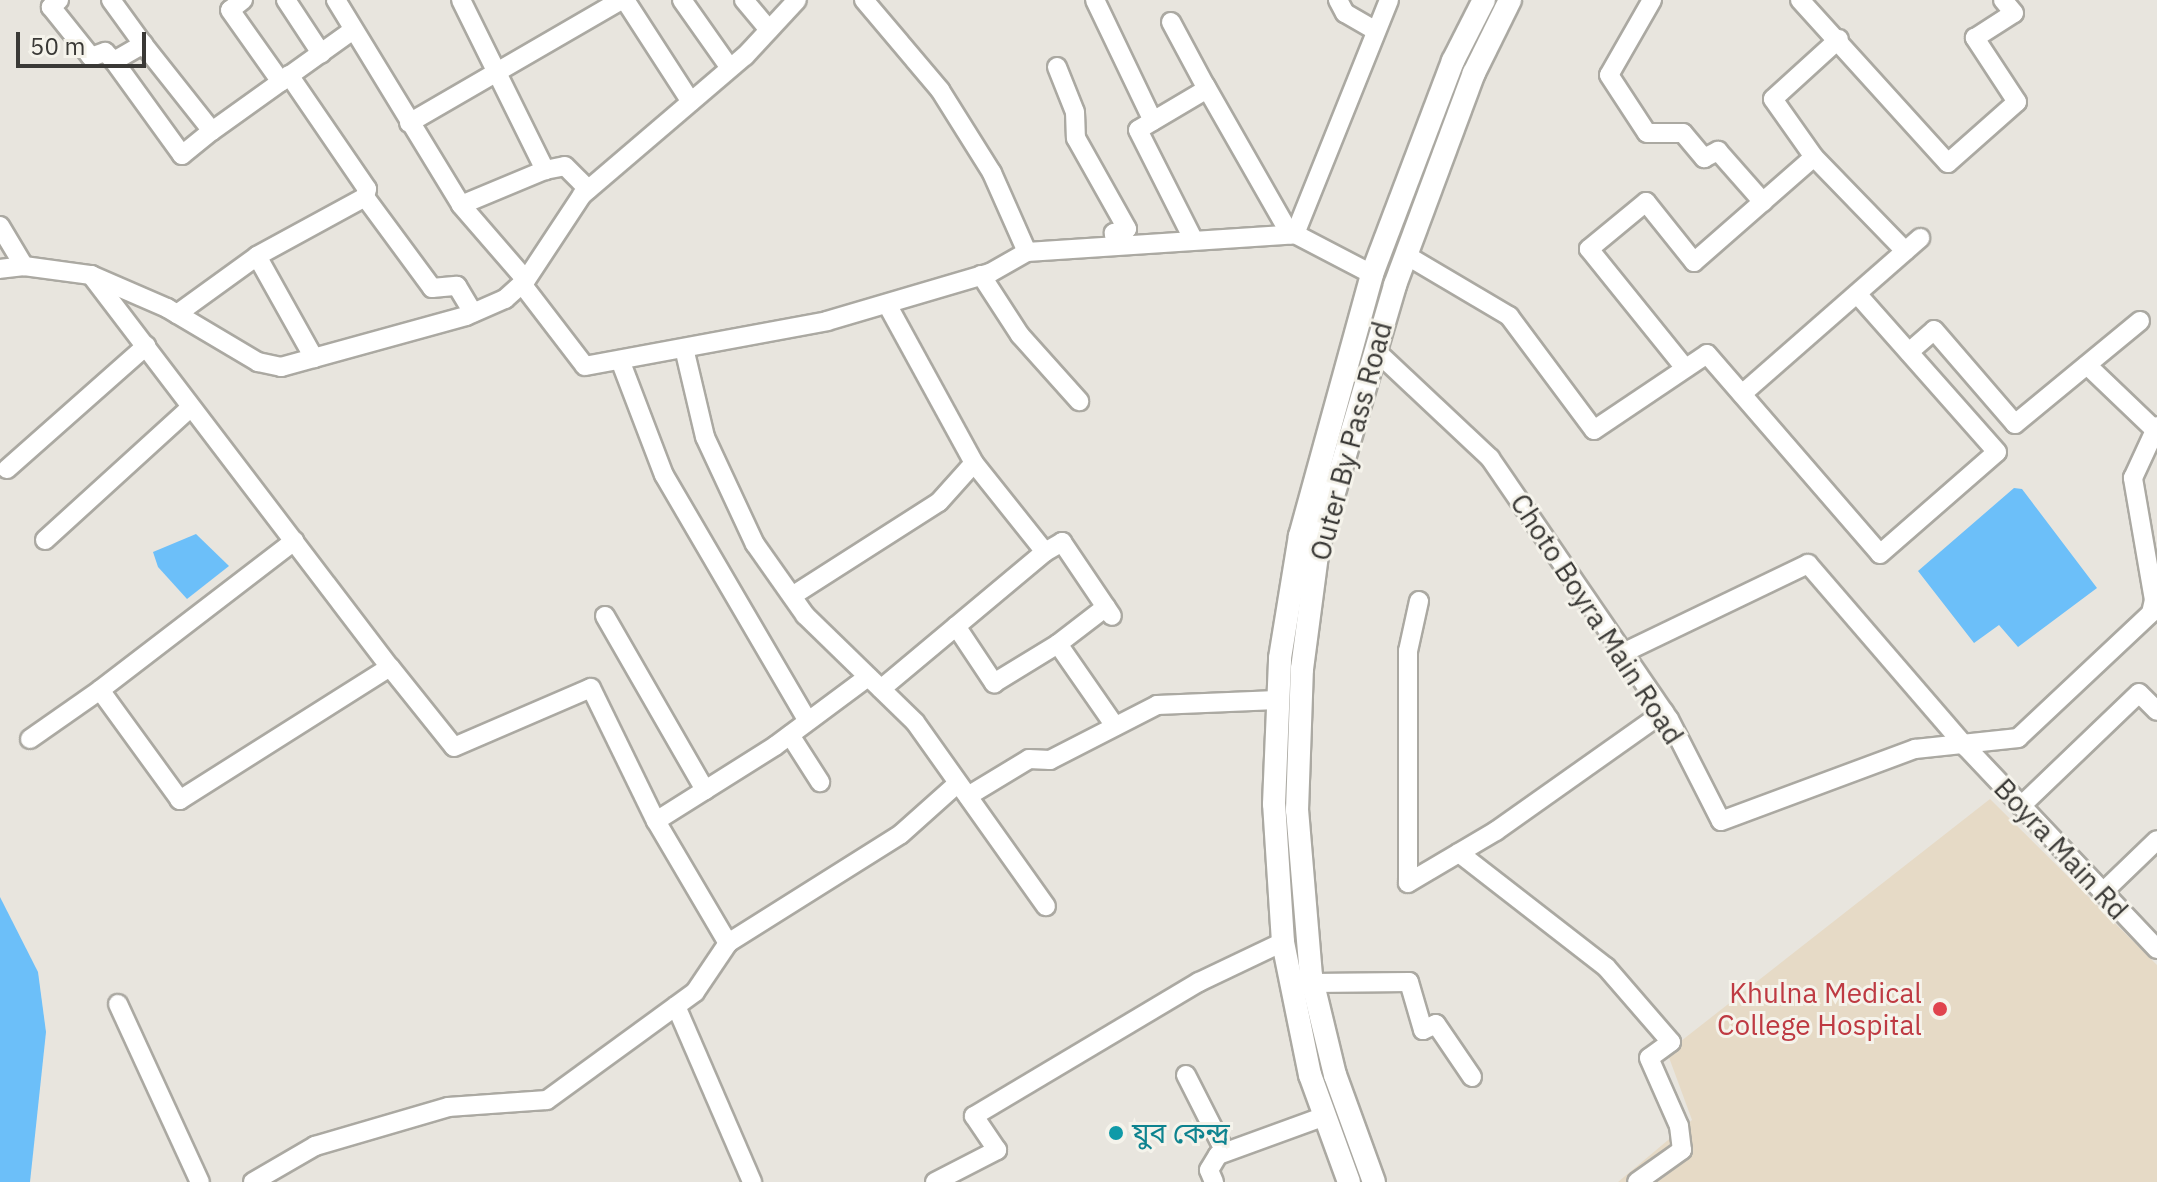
<!DOCTYPE html>
<html>
<head>
<meta charset="utf-8">
<style>
	body { margin:0 }
	#map { position:relative; width:2157px; height:1182px; overflow:hidden; background:#e8e5de; font-family:"IBM Plex Sans","Noto Sans Bengali",sans-serif }
	div>[style] { position:absolute }
	.medical>* { inset:0; background:#e6dac6 }
	.water>* { inset:0; background:#6cbff9 }
	.roads { filter:drop-shadow(2px 0 #aba9a2) drop-shadow(-2px 0 #aba9a2) drop-shadow(0 2px #aba9a2) drop-shadow(0 -2px #aba9a2) }
	.minor>* { height:18px; margin:-9px; padding:0 9px; transform-origin:9px; border-radius:9px; background:#fff }
	.major>* { height:22px; margin:-11px; padding:0 11px; transform-origin:11px; border-radius:11px; background:#fff }
	.dots>* { width:22px; height:22px; translate:-50% -50%; box-sizing:border-box; border:4px solid #f5f3eb; border-radius:50% }
	span { translate:-50% -50%; white-space:nowrap; text-align:center; line-height:1.15; -webkit-text-stroke:6px #f5f3eb; paint-order:stroke }
	.street-label { font-size:28px; color:#3a3936 }
	.health-label { font-size:28px; color:#be3a42 }
	.right { translate:-100% -50%; text-align:right }
	.culture-label { font-size:28px; color:#0d838f }
	.left { translate:0 -50%; text-align:left }
	.scale { position:absolute; left:16px; top:32px; width:130px; height:36px; box-sizing:border-box; border:4px solid #3a3936; border-top:0; padding-left:10px; font-size:24px; line-height:28px; white-space:nowrap; color:#3a3936; -webkit-text-stroke:6px #f5f3eb; paint-order:stroke }
</style>
</head>
<body>
<div id="map">
	<div class="medical">
		<i style="clip-path:polygon(1990px 799px,2157px 965px,2157px 1182px,1618px 1182px,1692px 1120px,1667px 1052px)"></i>
	</div>
	<div class="water">
		<i style="clip-path:polygon(2014px 488px,2022px 489px,2097px 588px,2018px 647px,1999px 625px,1974px 643px,1918px 571px)"></i>
		<i style="clip-path:polygon(196px 534px,229px 566px,187px 599px,158px 567px,153px 552px)"></i>
		<i style="clip-path:polygon(0 897px,38px 972px,46px 1032px,30px 1182px,0 1182px)"></i>
	</div>
	<div class="roads">
		<div class="minor">
			<i style="left:59px;top:0;width:11px;rotate:139deg"></i>
			<i style="left:51px;top:7px;width:64px;rotate:51.3deg"></i>
			<i style="left:91px;top:57px;width:15px;rotate:-20deg"></i>
			<i style="left:105px;top:52px;width:13px;rotate:45deg"></i>
			<i style="left:114px;top:61px;width:34px;rotate:-30deg"></i>
			<i style="left:143px;top:44px;width:111px;rotate:51.6deg"></i>
			<i style="left:212px;top:131px;width:173px;rotate:-35.6deg"></i>
			<i style="left:111px;top:0;width:54px;rotate:54deg"></i>
			<i style="left:243px;top:0;width:16px;rotate:142deg"></i>
			<i style="left:230px;top:10px;width:88px;rotate:54.7deg"></i>
			<i style="left:286px;top:0;width:64px;rotate:56.6deg"></i>
			<i style="left:336px;top:0;width:240px;rotate:58.6deg"></i>
			<i style="left:461px;top:205px;width:99px;rotate:49.1deg"></i>
			<i style="left:461px;top:0;width:190px;rotate:63.7deg"></i>
			<i style="left:545px;top:170px;width:20px;rotate:-11deg"></i>
			<i style="left:565px;top:166px;width:33px;rotate:45deg"></i>
			<i style="left:625px;top:0;width:121px;rotate:57.1deg"></i>
			<i style="left:682px;top:0;width:83px;rotate:54.8deg"></i>
			<i style="left:744px;top:0;width:39px;rotate:50deg"></i>
			<i style="left:864px;top:0;width:118px;rotate:49.8deg"></i>
			<i style="left:940px;top:90px;width:98px;rotate:57.9deg"></i>
			<i style="left:992px;top:173px;width:86px;rotate:66.1deg"></i>
			<i style="left:1027px;top:252px;width:269px;rotate:-3.8deg"></i>
			<i style="left:1295px;top:234px;width:87px;rotate:27.5deg"></i>
			<i style="left:1095px;top:0;width:134px;rotate:64.4deg"></i>
			<i style="left:1338px;top:0;width:15px;rotate:62deg"></i>
			<i style="left:1345px;top:13px;width:34px;rotate:30deg"></i>
			<i style="left:1652px;top:0;width:86px;rotate:119.8deg"></i>
			<i style="left:1609px;top:75px;width:69px;rotate:56.8deg"></i>
			<i style="left:1647px;top:133px;width:36px"></i>
			<i style="left:1683px;top:133px;width:33px;rotate:50deg"></i>
			<i style="left:1704px;top:158px;width:16px;rotate:-27deg"></i>
			<i style="left:1718px;top:151px;width:68px;rotate:48.6deg"></i>
			<i style="left:1800px;top:0;width:220px;rotate:47.8deg"></i>
			<i style="left:1948px;top:163px;width:92px;rotate:-41.5deg"></i>
			<i style="left:2017px;top:102px;width:77px;rotate:-123.3deg"></i>
			<i style="left:1975px;top:38px;width:46px;rotate:-32.7deg"></i>
			<i style="left:2014px;top:13px;width:17px;rotate:-130deg"></i>
			<i style="left:1171px;top:22px;width:76px;rotate:61.8deg"></i>
			<i style="left:1207px;top:89px;width:80px;rotate:149.3deg"></i>
			<i style="left:1138px;top:130px;width:122px;rotate:63.2deg"></i>
			<i style="left:114px;top:61px;width:116px;rotate:54.1deg"></i>
			<i style="left:182px;top:155px;width:38px;rotate:-39deg"></i>
			<i style="left:1057px;top:67px;width:48px;rotate:68.2deg"></i>
			<i style="left:1075px;top:112px;width:26px;rotate:88deg"></i>
			<i style="left:1076px;top:138px;width:104px;rotate:60.7deg"></i>
			<i style="left:1127px;top:229px;width:14px;rotate:163deg"></i>
			<i style="left:1114px;top:233px;width:10px;rotate:84deg"></i>
			<i style="left:289px;top:75px;width:138px;rotate:55.6deg"></i>
			<i style="left:367px;top:189px;width:8px;rotate:104deg"></i>
			<i style="left:1205px;top:85px;width:172px;rotate:60.3deg"></i>
			<i style="left:409px;top:123px;width:245px;rotate:-30.1deg"></i>
			<i style="left:1814px;top:157px;width:131px;rotate:45.9deg"></i>
			<i style="left:461px;top:205px;width:91px;rotate:-22.6deg"></i>
			<i style="left:0;top:226px;width:47px;rotate:59deg"></i>
			<i style="left:24px;top:266px;width:24px;rotate:173deg"></i>
			<i style="left:1295px;top:234px;width:252px;rotate:-68.1deg"></i>
			<i style="left:1406px;top:255px;width:120px;rotate:30.6deg"></i>
			<i style="left:1509px;top:316px;width:142px;rotate:53.3deg"></i>
			<i style="left:1594px;top:430px;width:136px;rotate:-33.9deg"></i>
			<i style="left:1707px;top:354px;width:264px;rotate:49.1deg"></i>
			<i style="left:1880px;top:554px;width:155px;rotate:-41.1deg"></i>
			<i style="left:1997px;top:452px;width:211px;rotate:-131.5deg"></i>
			<i style="left:257px;top:256px;width:123px;rotate:-28.6deg"></i>
			<i style="left:365px;top:197px;width:113px;rotate:53.6deg"></i>
			<i style="left:432px;top:288px;width:25px;rotate:-5deg"></i>
			<i style="left:457px;top:286px;width:31px;rotate:59deg"></i>
			<i style="left:24px;top:266px;width:68px;rotate:7.7deg"></i>
			<i style="left:91px;top:275px;width:83px;rotate:23.5deg"></i>
			<i style="left:167px;top:308px;width:106px;rotate:30.7deg"></i>
			<i style="left:258px;top:362px;width:24px;rotate:12deg"></i>
			<i style="left:281px;top:367px;width:192px;rotate:-15.4deg"></i>
			<i style="left:466px;top:316px;width:43px;rotate:-23.6deg"></i>
			<i style="left:505px;top:299px;width:28px;rotate:-42deg"></i>
			<i style="left:526px;top:280px;width:102px;rotate:-56.6deg"></i>
			<i style="left:582px;top:195px;width:214px;rotate:-40.5deg"></i>
			<i style="left:745px;top:56px;width:76px;rotate:-47.1deg"></i>
			<i style="left:91px;top:275px;width:493px;rotate:52.7deg"></i>
			<i style="left:390px;top:667px;width:249px;rotate:147.7deg"></i>
			<i style="left:180px;top:800px;width:136px;rotate:-126deg"></i>
			<i style="left:100px;top:690px;width:245px;rotate:-37.5deg"></i>
			<i style="left:981px;top:275px;width:72px;rotate:57deg"></i>
			<i style="left:1020px;top:335px;width:89px;rotate:48.2deg"></i>
			<i style="left:522px;top:284px;width:103px;rotate:52.5deg"></i>
			<i style="left:585px;top:366px;width:246px;rotate:-10.5deg"></i>
			<i style="left:827px;top:321px;width:170px;rotate:-16.4deg"></i>
			<i style="left:990px;top:273px;width:43px;rotate:-29.6deg"></i>
			<i style="left:177px;top:314px;width:99px;rotate:-35.9deg"></i>
			<i style="left:257px;top:256px;width:117px;rotate:60.8deg"></i>
			<i style="left:684px;top:348px;width:91px;rotate:76.7deg"></i>
			<i style="left:705px;top:437px;width:118px;rotate:65deg"></i>
			<i style="left:755px;top:544px;width:87px;rotate:54.8deg"></i>
			<i style="left:805px;top:615px;width:153px;rotate:44.2deg"></i>
			<i style="left:915px;top:722px;width:226px;rotate:54.6deg"></i>
			<i style="left:1375px;top:350px;width:158px;rotate:43.2deg"></i>
			<i style="left:1490px;top:458px;width:316px;rotate:55.6deg"></i>
			<i style="left:1669px;top:719px;width:114px;rotate:63deg"></i>
			<i style="left:1721px;top:821px;width:207px;rotate:-20.4deg"></i>
			<i style="left:1915px;top:749px;width:104px;rotate:-6.1deg"></i>
			<i style="left:2018px;top:738px;width:183px;rotate:-43.2deg"></i>
			<i style="left:2151px;top:613px;width:13px;rotate:-77deg"></i>
			<i style="left:2154px;top:600px;width:124px;rotate:-99.8deg"></i>
			<i style="left:2133px;top:478px;width:57px;rotate:-65.2deg"></i>
			<i style="left:1909px;top:352px;width:33px;rotate:-41deg"></i>
			<i style="left:1934px;top:330px;width:124px;rotate:49.2deg"></i>
			<i style="left:2015px;top:424px;width:162px;rotate:-39.5deg"></i>
			<i style="left:620px;top:360px;width:123px;rotate:69.1deg"></i>
			<i style="left:664px;top:475px;width:285px;rotate:59.7deg"></i>
			<i style="left:2087px;top:365px;width:94px;rotate:43.7deg"></i>
			<i style="left:1685px;top:368px;width:153px;rotate:-128.9deg"></i>
			<i style="left:1589px;top:249px;width:74px;rotate:-39.5deg"></i>
			<i style="left:1646px;top:202px;width:77px;rotate:51.3deg"></i>
			<i style="left:1694px;top:262px;width:159px;rotate:-41.2deg"></i>
			<i style="left:1814px;top:157px;width:71px;rotate:-125.3deg"></i>
			<i style="left:1773px;top:99px;width:89px;rotate:-42.3deg"></i>
			<i style="left:1742px;top:394px;width:237px;rotate:-41.2deg"></i>
			<i style="left:7px;top:469px;width:186px;rotate:-41.5deg"></i>
			<i style="left:45px;top:540px;width:197px;rotate:-42.3deg"></i>
			<i style="left:1045px;top:552px;width:20px;rotate:-30deg"></i>
			<i style="left:1062px;top:542px;width:89px;rotate:56deg"></i>
			<i style="left:792px;top:596px;width:174px;rotate:-32.6deg"></i>
			<i style="left:939px;top:502px;width:52px;rotate:-48.1deg"></i>
			<i style="left:1419px;top:601px;width:51px;rotate:102.4deg"></i>
			<i style="left:1408px;top:651px;width:232px;rotate:90deg"></i>
			<i style="left:1408px;top:883px;width:102px;rotate:-30.6deg"></i>
			<i style="left:1496px;top:831px;width:206px;rotate:-35.3deg"></i>
			<i style="left:1106px;top:607px;width:61px;rotate:142.4deg"></i>
			<i style="left:1058px;top:644px;width:100px;rotate:55.2deg"></i>
			<i style="left:605px;top:616px;width:201px;rotate:60.1deg"></i>
			<i style="left:956px;top:626px;width:69px;rotate:56.3deg"></i>
			<i style="left:994px;top:683px;width:75px;rotate:-31.4deg"></i>
			<i style="left:1625px;top:652px;width:203px;rotate:-25.7deg"></i>
			<i style="left:1808px;top:564px;width:242px;rotate:49.2deg"></i>
			<i style="left:1966px;top:747px;width:278px;rotate:46.6deg"></i>
			<i style="left:390px;top:667px;width:102px;rotate:51.3deg"></i>
			<i style="left:454px;top:747px;width:149px;rotate:-23.3deg"></i>
			<i style="left:591px;top:688px;width:148px;rotate:64deg"></i>
			<i style="left:656px;top:821px;width:142px;rotate:59.5deg"></i>
			<i style="left:728px;top:943px;width:204px;rotate:-32.2deg"></i>
			<i style="left:901px;top:834px;width:76px;rotate:-41.8deg"></i>
			<i style="left:881px;top:689px;width:214px;rotate:-39.9deg"></i>
			<i style="left:1045px;top:552px;width:114px;rotate:-128.6deg"></i>
			<i style="left:974px;top:463px;width:181px;rotate:-118.7deg"></i>
			<i style="left:790px;top:735px;width:56px;rotate:57.4deg"></i>
			<i style="left:30px;top:739px;width:85px;rotate:-35deg"></i>
			<i style="left:968px;top:796px;width:71px;rotate:-31.2deg"></i>
			<i style="left:1029px;top:759px;width:21px;rotate:3deg"></i>
			<i style="left:1050px;top:760px;width:120px;rotate:-27.2deg"></i>
			<i style="left:1157px;top:705px;width:120px;rotate:-2.4deg"></i>
			<i style="left:2021px;top:806px;width:163px;rotate:-43.8deg"></i>
			<i style="left:2139px;top:693px;width:25px;rotate:45deg"></i>
			<i style="left:656px;top:821px;width:141px;rotate:-32.2deg"></i>
			<i style="left:775px;top:746px;width:116px;rotate:-36.6deg"></i>
			<i style="left:1459px;top:853px;width:186px;rotate:37.8deg"></i>
			<i style="left:1606px;top:967px;width:99px;rotate:49.1deg"></i>
			<i style="left:1671px;top:1042px;width:27px;rotate:144deg"></i>
			<i style="left:1649px;top:1058px;width:74px;rotate:66.2deg"></i>
			<i style="left:1679px;top:1126px;width:24px;rotate:83deg"></i>
			<i style="left:1682px;top:1150px;width:55px;rotate:144.6deg"></i>
			<i style="left:2102px;top:893px;width:76px;rotate:-43.9deg"></i>
			<i style="left:1313px;top:983px;width:96px;rotate:-0.6deg"></i>
			<i style="left:1409px;top:982px;width:50px;rotate:73.7deg"></i>
			<i style="left:1423px;top:1030px;width:14px;rotate:-25deg"></i>
			<i style="left:1436px;top:1024px;width:64px;rotate:55.8deg"></i>
			<i style="left:118px;top:1004px;width:196px;rotate:65.3deg"></i>
			<i style="left:676px;top:1006px;width:192px;rotate:66.6deg"></i>
			<i style="left:1186px;top:1075px;width:86px;rotate:63.1deg"></i>
			<i style="left:253px;top:1182px;width:72px;rotate:-30.1deg"></i>
			<i style="left:315px;top:1146px;width:139px;rotate:-16.3deg"></i>
			<i style="left:448px;top:1107px;width:99px;rotate:-4deg"></i>
			<i style="left:547px;top:1100px;width:183px;rotate:-36.1deg"></i>
			<i style="left:695px;top:992px;width:59px;rotate:-56deg"></i>
			<i style="left:935px;top:1182px;width:70px;rotate:-27.3deg"></i>
			<i style="left:997px;top:1150px;width:41px;rotate:-124.1deg"></i>
			<i style="left:974px;top:1116px;width:262px;rotate:-30.8deg"></i>
			<i style="left:1199px;top:982px;width:93px;rotate:-25.5deg"></i>
			<i style="left:1214px;top:1182px;width:13px;rotate:-113deg"></i>
			<i style="left:1209px;top:1170px;width:17px;rotate:-59deg"></i>
			<i style="left:1218px;top:1155px;width:114px;rotate:-20deg"></i>
		</div>
		<div class="major">
			<i style="left:1349px;top:1182px;width:114px;rotate:-110deg"></i>
			<i style="left:1310px;top:1075px;width:136px;rotate:-101.5deg"></i>
			<i style="left:1283px;top:942px;width:138px;rotate:-93.7deg"></i>
			<i style="left:1274px;top:804px;width:146px;rotate:-87.6deg"></i>
			<i style="left:1280px;top:658px;width:124px;rotate:-80.7deg"></i>
			<i style="left:1300px;top:536px;width:272px;rotate:-74.6deg"></i>
			<i style="left:1372px;top:274px;width:228px;rotate:-69.2deg"></i>
			<i style="left:1453px;top:61px;width:68px;rotate:-63.1deg"></i>
			<i style="left:1374px;top:1182px;width:114px;rotate:-110deg"></i>
			<i style="left:1335px;top:1075px;width:102px;rotate:-103.6deg"></i>
			<i style="left:1311px;top:976px;width:167px;rotate:-94.8deg"></i>
			<i style="left:1297px;top:810px;width:141px;rotate:-88deg"></i>
			<i style="left:1302px;top:669px;width:123px;rotate:-82.5deg"></i>
			<i style="left:1318px;top:547px;width:273px;rotate:-73.6deg"></i>
			<i style="left:1395px;top:285px;width:226px;rotate:-69.6deg"></i>
			<i style="left:1474px;top:73px;width:81px;rotate:-63.7deg"></i>
		</div>
	</div>
	<div class="dots">
		<i style="left:1940px;top:1009px;background:#e0444e"></i>
		<i style="left:1116px;top:1133px;background:#0f9aa8"></i>
	</div>
	<div class="street-label">
		<span style="left:1351px;top:441px;rotate:-75deg">Outer By Pass Road</span>
		<span style="left:1597px;top:619px;rotate:57deg">Choto Boyra Main Road</span>
		<span style="left:2061px;top:849px;rotate:47deg">Boyra Main Rd</span>
	</div>
	<div class="health-label">
		<span class="right" style="left:1922px;top:1009px">Khulna Medical<br>College Hospital</span>
	</div>
	<div class="culture-label">
		<span class="left" style="left:1132px;top:1133px">যুব কেন্দ্র</span>
	</div>
	<div class="scale">50 m</div>
</div>
</body>
</html>
